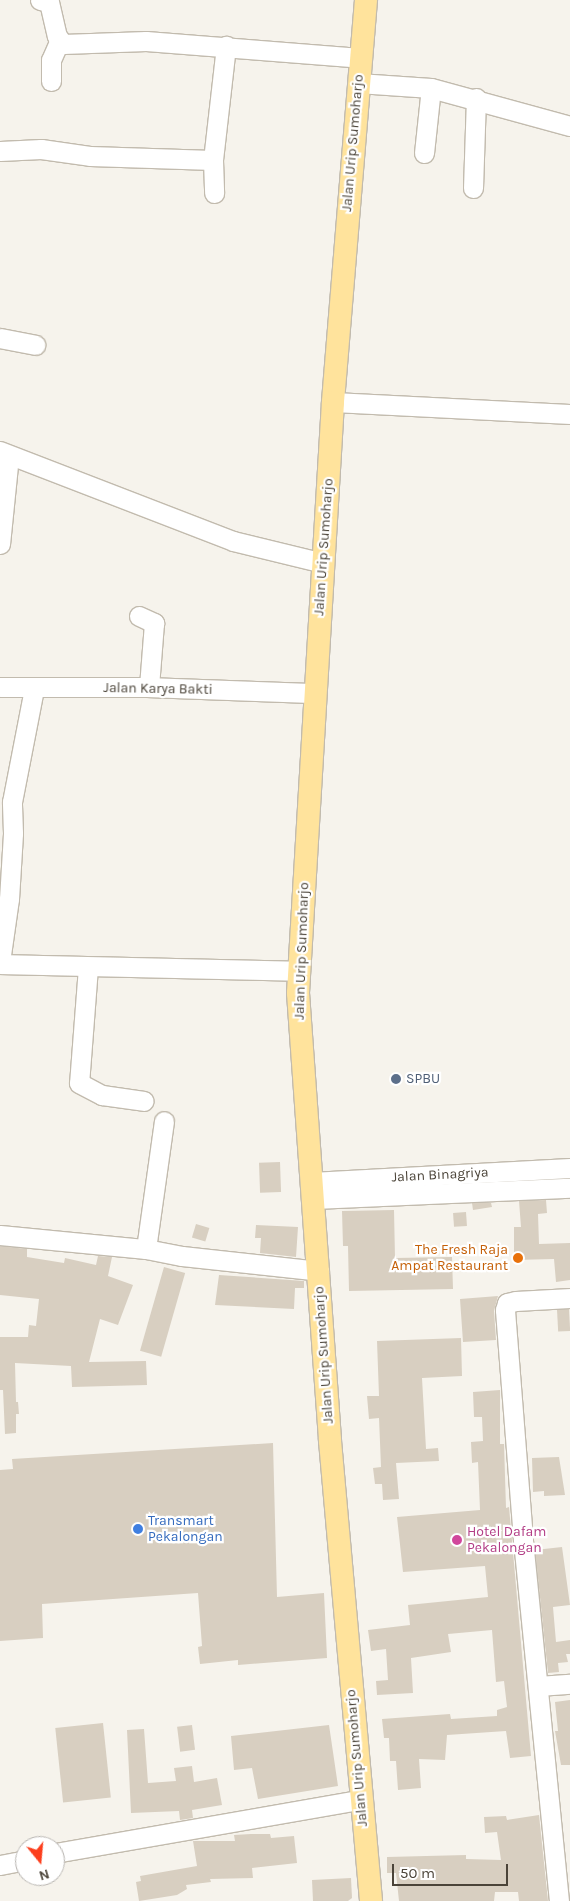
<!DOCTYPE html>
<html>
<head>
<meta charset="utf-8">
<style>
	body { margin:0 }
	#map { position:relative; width:570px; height:1901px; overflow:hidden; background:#f6f3ec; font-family:Karla,sans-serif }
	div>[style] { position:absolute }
	.building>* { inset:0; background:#d8cfc1; transform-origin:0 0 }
	.roads { filter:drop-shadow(1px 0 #c2bbae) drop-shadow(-1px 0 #c2bbae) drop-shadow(0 1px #c2bbae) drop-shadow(0 -1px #c2bbae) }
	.minor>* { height:19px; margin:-9.5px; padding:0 9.5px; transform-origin:9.5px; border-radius:9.5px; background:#fff }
	.major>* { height:22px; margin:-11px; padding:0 11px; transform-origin:11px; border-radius:11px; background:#ffe39c }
	.dots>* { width:14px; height:14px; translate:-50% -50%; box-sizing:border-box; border:2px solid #fff; border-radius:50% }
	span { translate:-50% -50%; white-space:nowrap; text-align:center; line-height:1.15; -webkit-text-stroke:4.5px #fff; paint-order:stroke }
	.street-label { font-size:14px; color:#4b4439 }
	.service-label { font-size:14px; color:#4e5e75 }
	.left { translate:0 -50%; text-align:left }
	.food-label { font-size:14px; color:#c56008 }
	.right { translate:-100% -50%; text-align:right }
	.shop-label { font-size:14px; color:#366cbe }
	.hotel-label { font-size:14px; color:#b23c85 }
	.north { position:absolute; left:15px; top:1836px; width:50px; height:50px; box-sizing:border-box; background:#fff; border:1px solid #b7b4b0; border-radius:50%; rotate:163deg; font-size:14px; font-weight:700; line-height:20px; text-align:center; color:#4b4439 }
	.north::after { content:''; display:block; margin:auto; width:18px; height:22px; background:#fc3f1d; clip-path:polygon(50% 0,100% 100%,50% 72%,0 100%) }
	.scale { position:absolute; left:392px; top:1864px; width:116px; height:22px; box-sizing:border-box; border:2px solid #4b4439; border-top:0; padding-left:6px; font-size:15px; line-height:18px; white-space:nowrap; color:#4b4439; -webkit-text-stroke:4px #fff; paint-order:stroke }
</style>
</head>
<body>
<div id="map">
	<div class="building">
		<i style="left:280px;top:1162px;width:30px;height:21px;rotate:88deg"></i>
		<i style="clip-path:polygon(546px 1200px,547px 1213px,538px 1214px,539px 1244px,570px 1243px,570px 1280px,556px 1282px,554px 1259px,514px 1260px,514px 1227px,521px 1227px,519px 1201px)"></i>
		<i style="clip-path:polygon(472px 1203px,491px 1203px,492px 1207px,473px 1210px)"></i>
		<i style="clip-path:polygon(394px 1210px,395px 1258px,452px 1257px,453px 1289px,349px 1291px,348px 1246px,343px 1246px,342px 1211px)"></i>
		<i style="left:466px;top:1212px;width:14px;height:13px;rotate:86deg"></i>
		<i style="left:196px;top:1224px;width:14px;height:14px;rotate:17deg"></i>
		<i style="clip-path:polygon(256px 1225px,298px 1227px,296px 1257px,260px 1253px,261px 1238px,255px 1238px)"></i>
		<i style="clip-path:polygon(0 1246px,27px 1249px,27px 1257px,64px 1263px,65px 1258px,96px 1265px,98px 1256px,112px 1257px,108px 1276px,133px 1285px,118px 1325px,100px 1319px,89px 1362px,146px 1361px,147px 1385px,72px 1387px,71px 1366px,15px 1363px,16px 1402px,18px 1402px,19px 1414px,16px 1414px,16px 1433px,5px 1434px,3px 1390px,0 1390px,0 1337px,28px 1337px,29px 1325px,36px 1326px,39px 1299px,0 1295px)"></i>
		<i style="left:164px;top:1267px;width:22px;height:87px;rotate:16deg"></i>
		<i style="clip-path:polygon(219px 1275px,304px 1281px,304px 1288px,295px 1288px,294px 1309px,215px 1305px)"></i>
		<i style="clip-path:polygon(498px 1296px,494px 1311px,496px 1340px,463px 1342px,460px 1299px)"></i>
		<i style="left:569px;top:1309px;width:22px;height:12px;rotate:87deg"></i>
		<i style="clip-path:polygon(461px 1338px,462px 1376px,422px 1378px,426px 1449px,438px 1448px,439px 1461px,396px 1463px,399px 1499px,383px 1500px,382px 1484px,375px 1484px,373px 1468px,381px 1467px,379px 1418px,369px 1419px,367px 1396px,379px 1396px,377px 1341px)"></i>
		<i style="clip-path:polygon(500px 1390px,500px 1444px,504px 1444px,506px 1508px,509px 1507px,531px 1756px,510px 1758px,506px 1731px,447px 1735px,445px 1760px,419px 1759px,421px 1788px,398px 1790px,396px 1761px,390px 1761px,389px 1738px,384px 1738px,382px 1719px,450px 1714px,451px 1719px,497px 1716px,497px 1710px,507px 1707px,504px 1681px,496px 1682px,492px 1630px,448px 1634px,451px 1652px,411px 1658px,413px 1693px,377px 1695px,376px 1681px,388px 1680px,386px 1649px,371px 1651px,368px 1630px,410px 1625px,408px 1605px,488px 1597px,485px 1566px,403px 1572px,397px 1517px,480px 1510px,478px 1462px,472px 1463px,471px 1442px,483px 1441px,482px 1417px,474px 1417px,473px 1392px)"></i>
		<i style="clip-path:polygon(273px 1443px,277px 1597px,324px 1593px,327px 1658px,238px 1665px,238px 1660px,200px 1664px,198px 1647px,202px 1646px,198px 1593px,42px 1604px,43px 1638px,0 1641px,0 1470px,13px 1469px,12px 1459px)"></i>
		<i style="clip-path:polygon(559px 1457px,565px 1495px,544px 1496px,544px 1491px,533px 1492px,532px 1458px)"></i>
		<i style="clip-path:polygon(562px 1547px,570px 1605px,553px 1607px,556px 1642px,570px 1640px,570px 1654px,566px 1654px,568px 1662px,558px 1663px,559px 1672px,548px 1673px,535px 1550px)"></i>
		<i style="clip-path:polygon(570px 1700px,570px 1765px,561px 1765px,555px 1731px,558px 1731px,555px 1702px)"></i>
		<i style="left:103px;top:1723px;width:75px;height:48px;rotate:84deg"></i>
		<i style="left:192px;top:1725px;width:25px;height:15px;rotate:83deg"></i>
		<i style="clip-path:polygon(329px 1725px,338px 1786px,258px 1799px,252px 1768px,234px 1770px,231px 1736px)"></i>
		<i style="clip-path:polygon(144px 1729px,148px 1783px,176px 1781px,174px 1768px,192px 1766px,194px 1782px,217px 1778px,222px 1805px,192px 1810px,193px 1818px,180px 1820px,179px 1811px,131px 1813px,127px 1730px)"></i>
		<i style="clip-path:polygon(539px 1815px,548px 1901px,519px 1901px,518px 1892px,495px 1892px,494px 1901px,399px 1901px,396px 1873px,387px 1873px,387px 1857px,466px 1855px,466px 1859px,501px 1860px,497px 1832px,485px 1833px,484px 1817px,506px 1816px,507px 1820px)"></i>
		<i style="clip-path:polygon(251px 1834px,270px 1834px,271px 1838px,294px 1836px,297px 1863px,252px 1868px,253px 1878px,210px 1879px,211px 1882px,186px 1885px,187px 1889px,177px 1895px,139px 1901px,136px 1882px,141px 1881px,140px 1876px,197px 1866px,193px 1841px,235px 1841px,234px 1835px)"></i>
		<i style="clip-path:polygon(351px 1878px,352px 1898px,348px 1901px,313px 1901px,312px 1880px)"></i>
	</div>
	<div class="roads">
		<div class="minor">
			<i style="left:40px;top:0;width:9px;rotate:13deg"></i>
			<i style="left:49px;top:2px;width:35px;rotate:77deg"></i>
			<i style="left:57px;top:36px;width:10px;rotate:53deg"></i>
			<i style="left:63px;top:44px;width:83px;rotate:-2.1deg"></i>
			<i style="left:146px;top:41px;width:215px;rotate:4.5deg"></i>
			<i style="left:51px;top:81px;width:21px;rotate:-90deg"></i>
			<i style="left:51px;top:60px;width:20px;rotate:-66deg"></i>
			<i style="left:358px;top:83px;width:73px;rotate:3.9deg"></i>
			<i style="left:431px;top:88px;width:144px;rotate:15.3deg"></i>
			<i style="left:0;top:151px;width:41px;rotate:-2.8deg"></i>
			<i style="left:41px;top:149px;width:49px;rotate:8.1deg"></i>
			<i style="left:90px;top:156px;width:123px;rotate:1.9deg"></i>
			<i style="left:213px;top:160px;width:115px;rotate:-83.5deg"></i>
			<i style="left:424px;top:153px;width:65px;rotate:-83.9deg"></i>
			<i style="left:213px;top:160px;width:33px;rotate:88deg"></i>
			<i style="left:473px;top:188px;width:90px;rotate:-88.1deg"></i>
			<i style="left:0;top:338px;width:36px;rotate:11deg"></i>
			<i style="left:333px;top:402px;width:237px;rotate:2.9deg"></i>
			<i style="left:0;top:451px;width:250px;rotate:21.1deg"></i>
			<i style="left:233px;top:541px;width:93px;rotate:13.7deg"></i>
			<i style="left:0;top:544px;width:89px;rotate:-84.2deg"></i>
			<i style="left:139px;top:616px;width:17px;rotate:25deg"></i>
			<i style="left:154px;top:623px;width:64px;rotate:94.5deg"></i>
			<i style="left:0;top:687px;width:149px"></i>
			<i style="left:149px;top:687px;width:166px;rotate:2.1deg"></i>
			<i style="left:0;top:962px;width:64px;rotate:-81.9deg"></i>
			<i style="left:9px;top:899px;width:66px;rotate:-86.5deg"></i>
			<i style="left:13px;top:833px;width:31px;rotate:-92deg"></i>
			<i style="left:12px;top:802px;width:115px;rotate:-79deg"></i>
			<i style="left:0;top:964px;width:298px;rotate:1.3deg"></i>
			<i style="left:88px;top:967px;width:116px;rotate:94.4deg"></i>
			<i style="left:79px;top:1083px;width:26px;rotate:28deg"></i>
			<i style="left:102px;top:1095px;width:42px;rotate:8.1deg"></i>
			<i style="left:311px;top:1182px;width:259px;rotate:-3.1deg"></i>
			<i style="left:314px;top:1199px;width:256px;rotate:-2.5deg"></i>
			<i style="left:0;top:1235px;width:147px;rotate:5.5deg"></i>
			<i style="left:146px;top:1249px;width:37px;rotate:11deg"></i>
			<i style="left:182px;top:1256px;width:138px;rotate:6.2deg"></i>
			<i style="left:146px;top:1249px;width:129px;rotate:-82deg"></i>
			<i style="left:538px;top:1686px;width:32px;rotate:-4deg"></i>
			<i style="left:55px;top:1853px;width:310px;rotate:-9.9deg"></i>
			<i style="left:0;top:1865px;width:25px;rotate:-11deg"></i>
			<i style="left:559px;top:1901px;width:364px;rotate:-95.7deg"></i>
			<i style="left:523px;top:1539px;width:230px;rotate:-94.5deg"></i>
			<i style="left:505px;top:1310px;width:7px;rotate:-74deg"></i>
			<i style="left:507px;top:1303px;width:9px;rotate:-13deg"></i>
			<i style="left:516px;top:1301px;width:54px;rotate:-3.2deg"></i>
		</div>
		<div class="major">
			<i style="left:366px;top:0;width:403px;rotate:94.7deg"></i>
			<i style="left:333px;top:402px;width:592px;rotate:93.39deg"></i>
			<i style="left:298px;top:993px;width:449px;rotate:85.9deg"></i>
			<i style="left:330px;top:1441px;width:462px;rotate:84.9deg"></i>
		</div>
	</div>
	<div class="dots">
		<i style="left:396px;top:1079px;background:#5c6f8a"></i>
		<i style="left:518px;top:1258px;background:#e8710a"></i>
		<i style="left:138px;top:1529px;background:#3f7fe0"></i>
		<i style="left:457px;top:1540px;background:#d1479c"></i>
	</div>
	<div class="street-label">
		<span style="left:353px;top:143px;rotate:-85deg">Jalan Urip Sumoharjo</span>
		<span style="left:324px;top:547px;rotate:-86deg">Jalan Urip Sumoharjo</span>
		<span style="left:158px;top:689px;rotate:1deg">Jalan Karya Bakti</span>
		<span style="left:302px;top:951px;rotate:-88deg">Jalan Urip Sumoharjo</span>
		<span style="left:440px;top:1175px;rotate:-3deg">Jalan Binagriya</span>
		<span style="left:324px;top:1355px;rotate:-94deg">Jalan Urip Sumoharjo</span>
		<span style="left:357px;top:1758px;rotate:-95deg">Jalan Urip Sumoharjo</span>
	</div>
	<div class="service-label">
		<span class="left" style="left:406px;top:1079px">SPBU</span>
	</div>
	<div class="food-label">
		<span class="right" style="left:508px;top:1258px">The Fresh Raja<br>Ampat Restaurant</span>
	</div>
	<div class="shop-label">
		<span class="left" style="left:148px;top:1529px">Transmart<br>Pekalongan</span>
	</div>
	<div class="hotel-label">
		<span class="left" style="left:467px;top:1540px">Hotel Dafam<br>Pekalongan</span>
	</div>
	<div class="north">N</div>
	<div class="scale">50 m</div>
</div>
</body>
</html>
